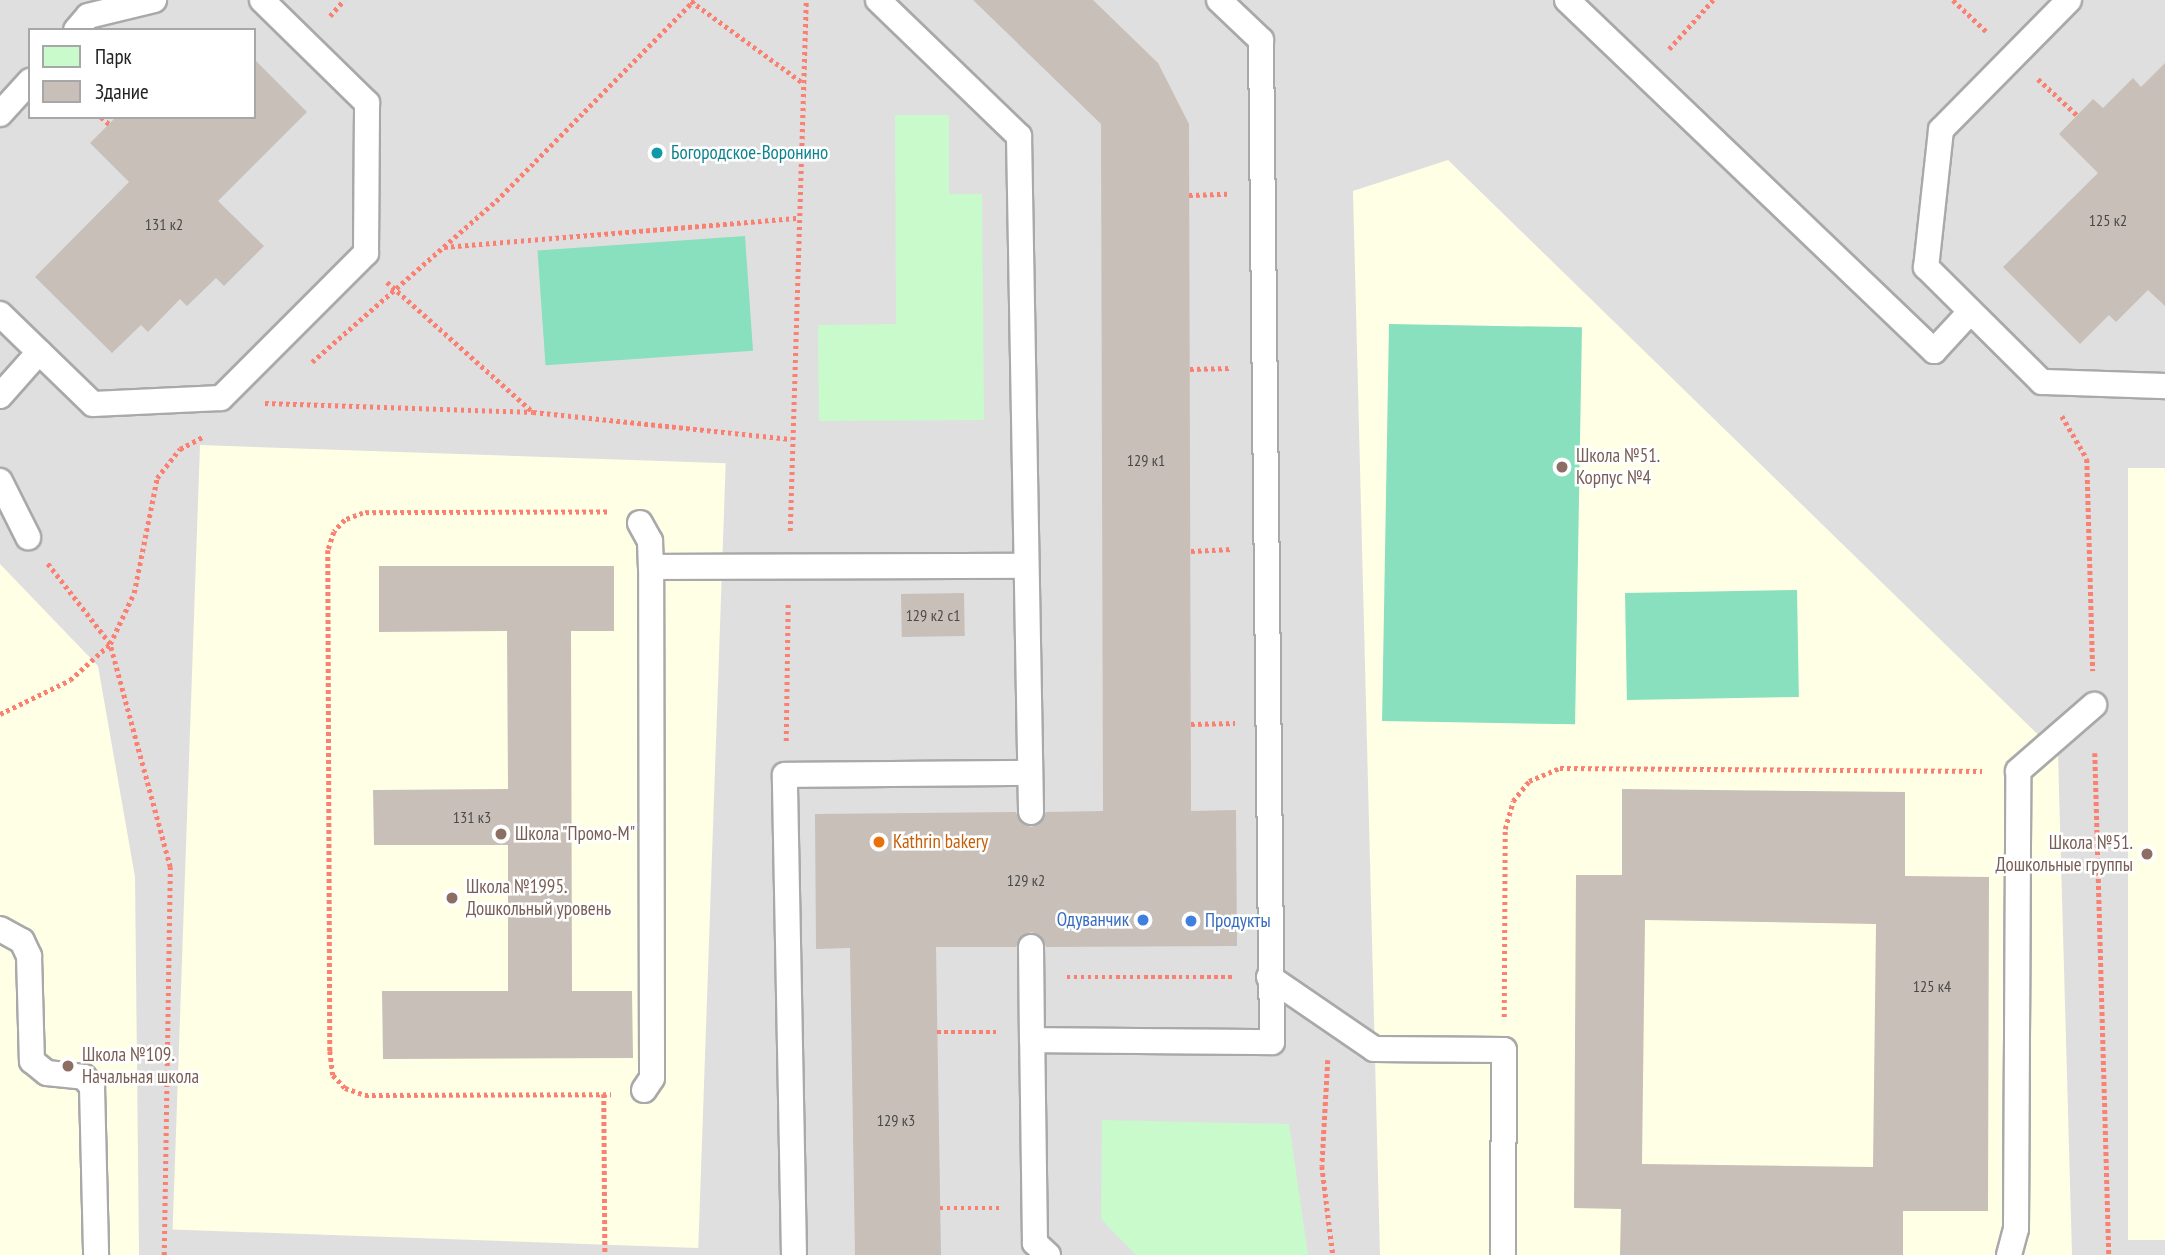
<!DOCTYPE html>
<html>
<head>
<meta charset="utf-8">
<style>
	body { margin:0 }
	#map { position:relative; width:2165px; height:1255px; overflow:hidden; background:#f2efe9; font-family:"PT Sans Narrow",sans-serif }
	div>[style] { position:absolute }
	.residential>* { inset:0; background:#e0dfdf }
	.education>* { inset:0; background:#ffffe5; transform-origin:0 0 }
	.park>* { inset:0; background:#c8facc }
	.pitch>* { inset:0; background:#88e0be; transform-origin:0 0 }
	.building>* { inset:0; background:#c7bfb8; transform-origin:0 0 }
	.path>* { height:4.5px; margin-top:-2.25px; transform-origin:0; background:repeating-linear-gradient(90deg,#fa8072 0 3.5px,transparent 0 7px) }
	.roads { filter:drop-shadow(2px 0 #a9a9a9) drop-shadow(-2px 0 #a9a9a9) drop-shadow(0 2px #a9a9a9) drop-shadow(0 -2px #a9a9a9) }
	.service>* { height:24px; margin:-12px; padding:0 12px; transform-origin:12px; border-radius:12px; background:#fff }
	.dots>* { width:19px; height:19px; translate:-50% -50%; box-sizing:border-box; border:4px solid #fff; border-radius:50% }
	span { translate:-50% -50%; white-space:nowrap; text-align:center; line-height:1.15; -webkit-text-stroke:5px #fff; paint-order:stroke }
	.number-label { font-size:16px; color:#4b4948 }
	.number-label span { -webkit-text-stroke-width:0 }
	.culture-label { font-size:19px; color:#0d838f }
	.left { translate:0 -50%; text-align:left }
	.education-label { font-size:19px; color:#785e54 }
	.right { translate:-100% -50%; text-align:right }
	.food-label { font-size:19px; color:#c56008 }
	.shop-label { font-size:19px; color:#366cbe }
	.legend { position:absolute; left:28px; top:28px; width:228px; height:91px; box-sizing:border-box; background:#fff; border:2px solid #a7a7a7; margin:0; padding:9px 12px; list-style:none; font-size:21px; color:#222 }
	.legend li { display:flex; align-items:center; gap:14px; height:35px }
	.legend b { width:35px; border:2px solid #a7a7a7 }
</style>
</head>
<body>
<div id="map">
	<div class="residential">
		<i style="clip-path:polygon(evenodd,0 0,2165px 0,2165px 1255px,0 1255px,0 0,30px 30px,254px 30px,254px 117px,30px 117px,30px 30px)"></i>
	</div>
	<div class="education">
		<i style="clip-path:polygon(1448px 160px,2058px 754px,2072px 1255px,1380px 1255px,1353px 191px)"></i>
		<i style="left:200px;top:445px;width:526px;height:785px;rotate:2deg"></i>
		<i style="left:2128px;top:468px;width:37px;height:772px"></i>
		<i style="clip-path:polygon(0 564px,98px 666px,135px 877px,139px 1255px,0 1255px)"></i>
	</div>
	<div class="park">
		<i style="clip-path:polygon(895px 115px,949px 115px,949px 194px,982px 194px,984px 420px,819px 421px,818px 325px,896px 324px)"></i>
		<i style="clip-path:polygon(1102px 1120px,1289px 1124px,1308px 1255px,1136px 1255px,1101px 1219px)"></i>
	</div>
	<div class="pitch">
		<i style="left:745px;top:236px;width:115px;height:208px;rotate:86deg"></i>
		<i style="left:1389px;top:324px;width:193px;height:397px;rotate:1deg"></i>
		<i style="left:1797px;top:590px;width:107px;height:172px;rotate:89deg"></i>
	</div>
	<div class="building">
		<i style="clip-path:polygon(973px 0,1093px 0,1158px 63px,1189px 124px,1191px 811px,1236px 810px,1237px 946px,1046px 947px,1043px 939px,1032px 932px,1023px 935px,1016px 947px,936px 947px,941px 1255px,855px 1255px,850px 948px,816px 949px,815px 814px,1016px 812px,1019px 820px,1031px 827px,1039px 824px,1046px 812px,1103px 811px,1101px 124px)"></i>
		<i style="clip-path:polygon(254px 59px,307px 112px,218px 201px,264px 246px,224px 286px,216px 278px,187px 306px,180px 299px,148px 332px,141px 325px,112px 353px,35px 277px,129px 182px,90px 143px,116px 117px,254px 117px)"></i>
		<i style="clip-path:polygon(2165px 63px,2165px 306px,2148px 290px,2116px 322px,2109px 315px,2080px 344px,2003px 267px,2098px 173px,2059px 134px,2093px 99px,2103px 108px,2133px 78px,2141px 87px)"></i>
		<i style="clip-path:polygon(379px 566px,614px 566px,614px 631px,571px 631px,572px 991px,632px 991px,633px 1058px,383px 1059px,382px 991px,508px 991px,508px 845px,374px 845px,373px 790px,508px 789px,507px 631px,379px 632px)"></i>
		<i style="left:964px;top:593px;width:43px;height:63px;rotate:89deg"></i>
		<i style="clip-path:polygon(evenodd,1622px 789px,1905px 792px,1905px 876px,1989px 877px,1988px 1211px,1903px 1211px,1903px 1255px,1620px 1255px,1621px 1209px,1574px 1208px,1576px 875px,1622px 875px,1622px 789px,1645px 920px,1876px 924px,1873px 1167px,1642px 1164px,1645px 920px)"></i>
	</div>
	<div class="path">
		<i style="left:1953px;top:0;width:48px;rotate:43.3deg"></i>
		<i style="left:691px;top:1px;width:139px;rotate:36.2deg"></i>
		<i style="left:330px;top:16px;width:21px;rotate:-49deg"></i>
		<i style="left:1669px;top:49px;width:66px;rotate:-48.1deg"></i>
		<i style="left:2038px;top:79px;width:53px;rotate:42.7deg"></i>
		<i style="left:101px;top:117px;width:11px;rotate:41deg"></i>
		<i style="left:1189px;top:195px;width:38px;rotate:-2deg"></i>
		<i style="left:444px;top:247px;width:356px;rotate:-4.7deg"></i>
		<i style="left:387px;top:282px;width:194px;rotate:41.7deg"></i>
		<i style="left:312px;top:362px;width:244px;rotate:-41.2deg"></i>
		<i style="left:496px;top:201px;width:282px;rotate:-45.4deg"></i>
		<i style="left:1190px;top:369px;width:41px;rotate:-1.4deg"></i>
		<i style="left:265px;top:403px;width:268px;rotate:1.9deg"></i>
		<i style="left:533px;top:412px;width:259px;rotate:6deg"></i>
		<i style="left:2062px;top:416px;width:50px;rotate:59.8deg"></i>
		<i style="left:2087px;top:459px;width:212px;rotate:88.4deg"></i>
		<i style="left:607px;top:512px;width:244px;rotate:179.8deg"></i>
		<i style="left:363px;top:513px;width:19px;rotate:159deg"></i>
		<i style="left:345px;top:520px;width:16px;rotate:133deg"></i>
		<i style="left:334px;top:532px;width:19px;rotate:108deg"></i>
		<i style="left:328px;top:550px;width:501px;rotate:89.77deg"></i>
		<i style="left:330px;top:1051px;width:24px;rotate:83deg"></i>
		<i style="left:333px;top:1075px;width:18px;rotate:47deg"></i>
		<i style="left:345px;top:1088px;width:21px;rotate:19deg"></i>
		<i style="left:365px;top:1095px;width:246px;rotate:-0.2deg"></i>
		<i style="left:790px;top:531px;width:531px;rotate:-88.27deg"></i>
		<i style="left:1191px;top:551px;width:41px;rotate:-2.8deg"></i>
		<i style="left:0;top:714px;width:78px;rotate:-25.9deg"></i>
		<i style="left:70px;top:680px;width:54px;rotate:-42deg"></i>
		<i style="left:110px;top:644px;width:103px;rotate:-127.9deg"></i>
		<i style="left:1191px;top:724px;width:44px;rotate:-1.3deg"></i>
		<i style="left:786px;top:741px;width:138px;rotate:-89.2deg"></i>
		<i style="left:2095px;top:753px;width:502px;rotate:88.4deg"></i>
		<i style="left:1067px;top:977px;width:167px"></i>
		<i style="left:1504px;top:1017px;width:188px;rotate:-89.7deg"></i>
		<i style="left:1505px;top:829px;width:29px;rotate:-74deg"></i>
		<i style="left:1513px;top:801px;width:26px;rotate:-51deg"></i>
		<i style="left:1529px;top:781px;width:34px;rotate:-23deg"></i>
		<i style="left:1560px;top:768px;width:422px;rotate:0.4deg"></i>
		<i style="left:937px;top:1032px;width:62px"></i>
		<i style="left:1328px;top:1060px;width:106px;rotate:93.2deg"></i>
		<i style="left:1322px;top:1166px;width:90px;rotate:83deg"></i>
		<i style="left:604px;top:1094px;width:161px;rotate:89.6deg"></i>
		<i style="left:940px;top:1208px;width:59px"></i>
		<i style="left:164px;top:1255px;width:388px;rotate:-89.1deg"></i>
		<i style="left:170px;top:867px;width:231px;rotate:-105.1deg"></i>
		<i style="left:110px;top:644px;width:56px;rotate:-64.8deg"></i>
		<i style="left:134px;top:593px;width:117px;rotate:-78.7deg"></i>
		<i style="left:157px;top:478px;width:37px;rotate:-52deg"></i>
		<i style="left:180px;top:449px;width:27px;rotate:-28deg"></i>
	</div>
	<div class="roads">
		<div class="service">
			<i style="left:878px;top:0;width:196px;rotate:44deg"></i>
			<i style="left:1019px;top:136px;width:676px;rotate:88.98deg"></i>
			<i style="left:1567px;top:0;width:508px;rotate:43.72deg"></i>
			<i style="left:1934px;top:351px;width:53px;rotate:-47.3deg"></i>
			<i style="left:2069px;top:0;width:182px;rotate:134.6deg"></i>
			<i style="left:1941px;top:130px;width:138px;rotate:96.2deg"></i>
			<i style="left:1926px;top:267px;width:163px;rotate:44.8deg"></i>
			<i style="left:2042px;top:382px;width:123px;rotate:1.9deg"></i>
			<i style="left:76px;top:30px;width:18px;rotate:-49deg"></i>
			<i style="left:88px;top:16px;width:68px;rotate:-13.6deg"></i>
			<i style="left:0;top:114px;width:45px;rotate:-47.7deg"></i>
			<i style="left:0;top:314px;width:129px;rotate:44.1deg"></i>
			<i style="left:93px;top:404px;width:128px;rotate:-2.7deg"></i>
			<i style="left:221px;top:398px;width:205px;rotate:-45deg"></i>
			<i style="left:366px;top:253px;width:150px;rotate:-89.6deg"></i>
			<i style="left:367px;top:103px;width:147px;rotate:-135.6deg"></i>
			<i style="left:0;top:396px;width:59px;rotate:-48.4deg"></i>
			<i style="left:0;top:481px;width:63px;rotate:63.4deg"></i>
			<i style="left:640px;top:523px;width:21px;rotate:61deg"></i>
			<i style="left:650px;top:541px;width:26px;rotate:88deg"></i>
			<i style="left:651px;top:567px;width:375px;rotate:-0.2deg"></i>
			<i style="left:0;top:929px;width:25px;rotate:29deg"></i>
			<i style="left:22px;top:941px;width:17px;rotate:65deg"></i>
			<i style="left:29px;top:956px;width:105px;rotate:88.4deg"></i>
			<i style="left:32px;top:1061px;width:19px;rotate:39deg"></i>
			<i style="left:47px;top:1073px;width:37px;rotate:6deg"></i>
			<i style="left:84px;top:1077px;width:13px;rotate:51deg"></i>
			<i style="left:92px;top:1087px;width:168px;rotate:88.6deg"></i>
			<i style="left:1031px;top:947px;width:93px;rotate:89.4deg"></i>
			<i style="left:1269px;top:977px;width:127px;rotate:34.4deg"></i>
			<i style="left:1374px;top:1049px;width:130px;rotate:0.4deg"></i>
			<i style="left:1504px;top:1050px;width:205px;rotate:90.3deg"></i>
			<i style="left:644px;top:1090px;width:14px;rotate:-56deg"></i>
			<i style="left:652px;top:1078px;width:15px;rotate:-90deg"></i>
			<i style="left:652px;top:1063px;width:496px;rotate:-90.1deg"></i>
			<i style="left:794px;top:1255px;width:480px;rotate:-91.1deg"></i>
			<i style="left:785px;top:775px;width:243px;rotate:-0.5deg"></i>
			<i style="left:1048px;top:1255px;width:18px;rotate:-137deg"></i>
			<i style="left:1035px;top:1243px;width:203px;rotate:-90.8deg"></i>
			<i style="left:1032px;top:1040px;width:240px;rotate:0.5deg"></i>
			<i style="left:1272px;top:1042px;width:1002px;rotate:-90.63deg"></i>
			<i style="left:1261px;top:40px;width:58px;rotate:-136.4deg"></i>
			<i style="left:2009px;top:1255px;width:27px;rotate:-75deg"></i>
			<i style="left:2016px;top:1229px;width:458px;rotate:-89.7deg"></i>
			<i style="left:2018px;top:771px;width:101px;rotate:-41deg"></i>
		</div>
	</div>
	<div class="dots">
		<i style="left:657px;top:153px;background:#0f9aa8"></i>
		<i style="left:1562px;top:467px;background:#8d6e63"></i>
		<i style="left:501px;top:834px;background:#8d6e63"></i>
		<i style="left:879px;top:842px;background:#e8710a"></i>
		<i style="left:2147px;top:854px;background:#8d6e63"></i>
		<i style="left:452px;top:898px;background:#8d6e63"></i>
		<i style="left:1143px;top:920px;background:#3f7fe0"></i>
		<i style="left:1191px;top:921px;background:#3f7fe0"></i>
		<i style="left:68px;top:1066px;background:#8d6e63"></i>
	</div>
	<div class="number-label">
		<span style="left:2108px;top:220px">125 к2</span>
		<span style="left:164px;top:224px">131 к2</span>
		<span style="left:1146px;top:460px">129 к1</span>
		<span style="left:933px;top:615px">129 к2 с1</span>
		<span style="left:472px;top:817px">131 к3</span>
		<span style="left:1026px;top:880px">129 к2</span>
		<span style="left:1932px;top:986px">125 к4</span>
		<span style="left:896px;top:1120px">129 к3</span>
	</div>
	<div class="culture-label">
		<span class="left" style="left:671px;top:153px">Богородское-Воронино</span>
	</div>
	<div class="education-label">
		<span class="left" style="left:1576px;top:467px">Школа №51.<br>Корпус №4</span>
		<span class="left" style="left:515px;top:834px">Школа "Промо-М"</span>
		<span class="right" style="left:2133px;top:854px">Школа №51.<br>Дошкольные группы</span>
		<span class="left" style="left:466px;top:898px">Школа №1995.<br>Дошкольный уровень</span>
		<span class="left" style="left:82px;top:1066px">Школа №109.<br>Начальная школа</span>
	</div>
	<div class="food-label">
		<span class="left" style="left:893px;top:842px">Kathrin bakery</span>
	</div>
	<div class="shop-label">
		<span class="right" style="left:1129px;top:920px">Одуванчик</span>
		<span class="left" style="left:1205px;top:921px">Продукты</span>
	</div>
	<ul class="legend">
	<li><b style="height:19px;background:#c8facc"></b>Парк</li>
	<li><b style="height:19px;background:#c7bfb8"></b>Здание</li>
	</ul>
</div>
</body>
</html>
